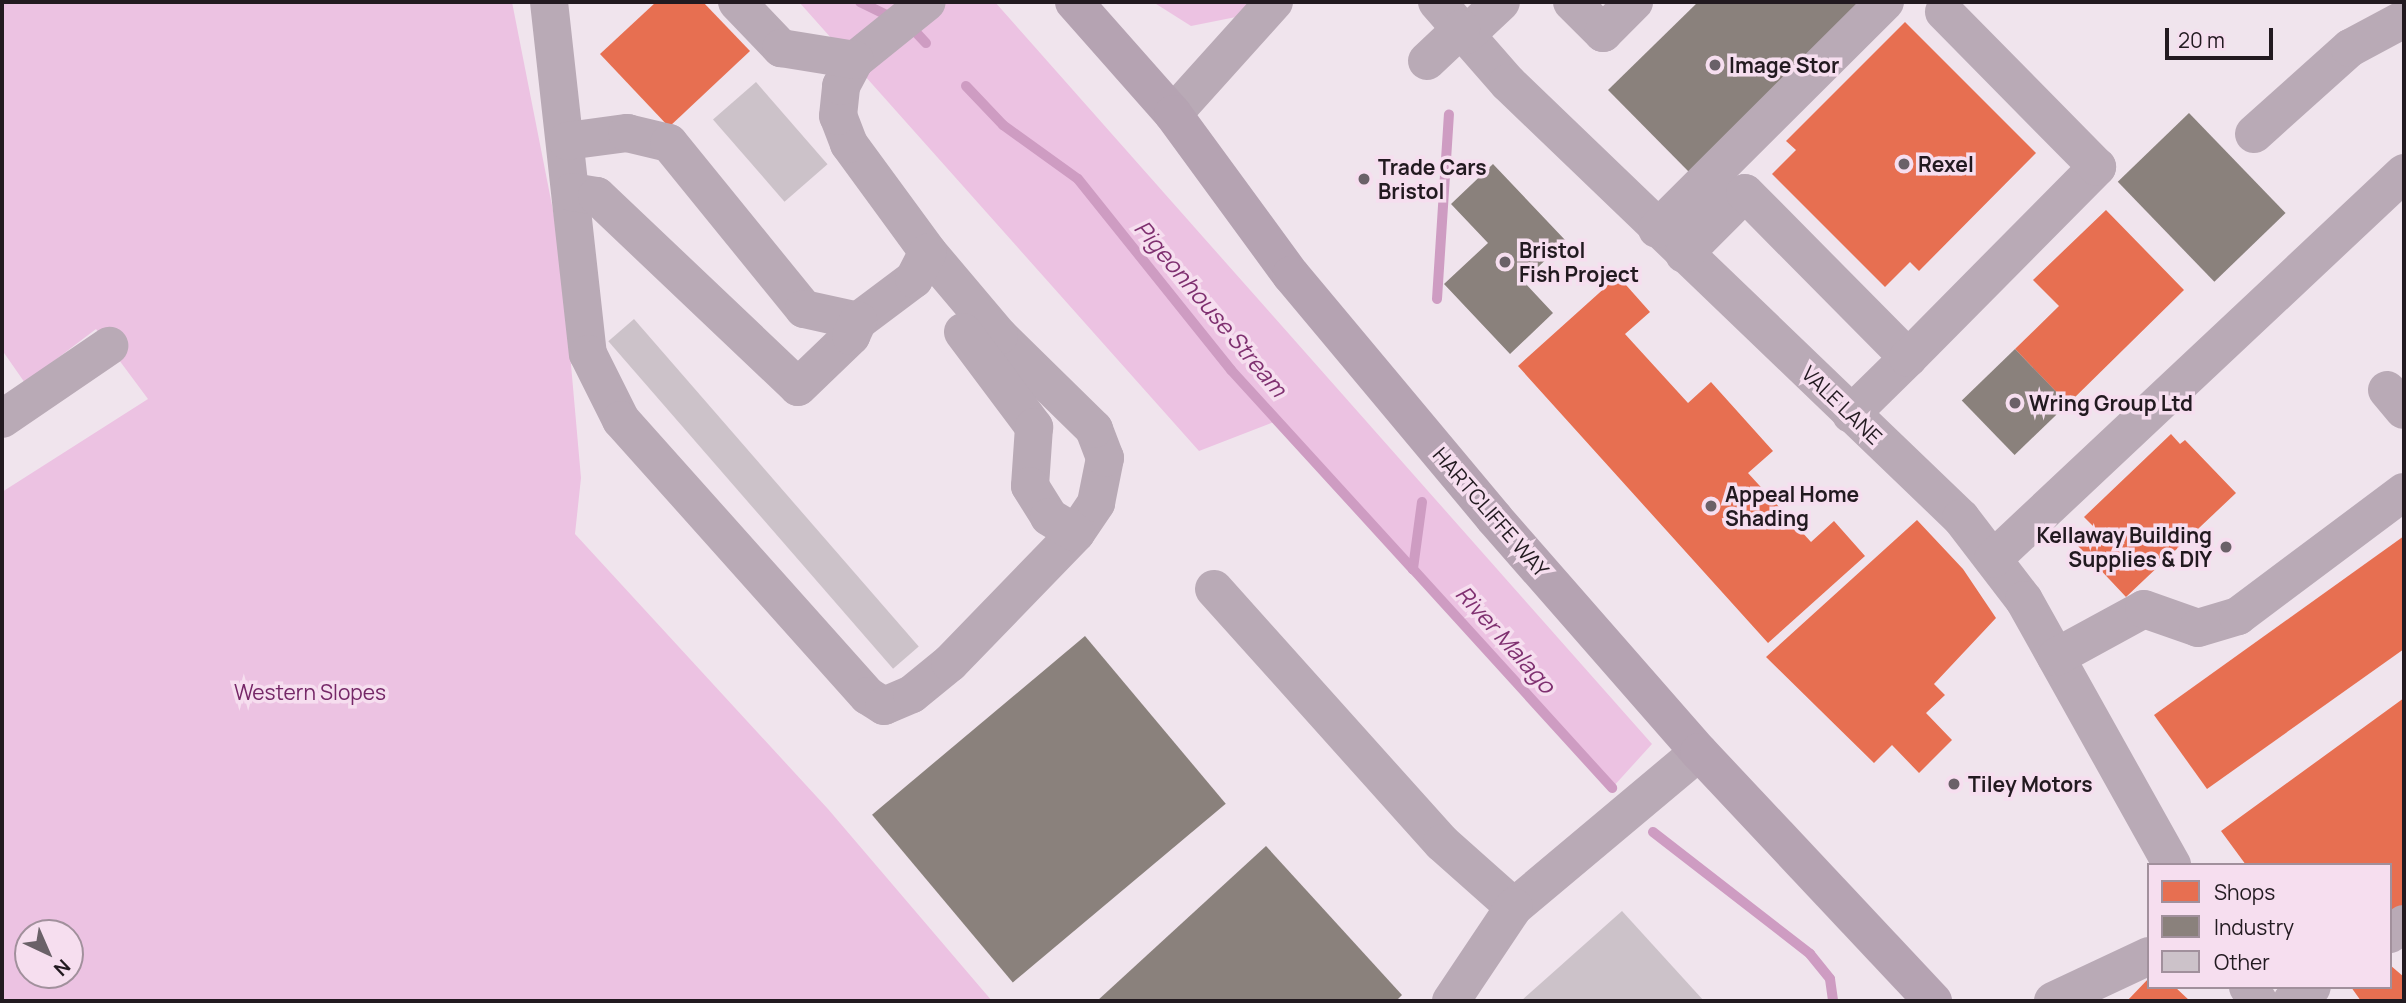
<!DOCTYPE html>
<html>
<head>
<meta charset="utf-8">
<style>
	body { margin:0 }
	#map { position:relative; width:2406px; height:1003px; overflow:hidden; background:#f0e4ed; font-family:Manrope,sans-serif }
	div>[style] { position:absolute }
	.green>* { inset:0; background:#ecc2e2 }
	.shops>* { inset:0; background:#e76f51 }
	.industry>* { inset:0; background:#8a817c; transform-origin:0 0 }
	.stream>* { height:10px; margin:-5px; padding:0 5px; transform-origin:5px; border-radius:5px; background:#ce9cc2 }
	.building>* { inset:0; background:#ccc2c9; transform-origin:0 0 }
	.minor>* { height:38px; margin:-19px; padding:0 19px; transform-origin:19px; border-radius:19px; background:#b9aab6 }
	.highway>* { height:38px; margin:-19px; padding:0 19px; transform-origin:19px; border-radius:19px; background:#b5a3b2 }
	.dots>* { width:19px; height:19px; translate:-50% -50%; box-sizing:border-box; border:4px solid #f6deef; border-radius:50% }
	span { translate:-50% -50%; white-space:nowrap; text-align:center; line-height:1.15; -webkit-text-stroke:7px #f6deef; paint-order:stroke }
	.poi-label { font-size:21px; color:#221a20; font-weight:700 }
	.left { translate:0 -50%; text-align:left }
	.right { translate:-100% -50%; text-align:right }
	.street-label { font-size:21px; color:#221a20 }
	.park-label { font-size:21px; color:#752767 }
	.water-label { font-size:23px; color:#7f3070; font-style:italic }
	.frame { position:absolute; inset:0; border:4px solid #221a20; pointer-events:none }
	.legend { position:absolute; left:2147px; top:863px; width:245px; height:126px; box-sizing:border-box; background:#f6deef; border:2px solid #a1909c; margin:0; padding:9px 12px; list-style:none; font-size:21px; color:#221a20 }
	.legend li { display:flex; align-items:center; gap:14px; height:35px }
	.legend b { width:35px; border:2px solid #a1909c }
	.north { position:absolute; left:14px; top:919px; width:70px; height:70px; box-sizing:border-box; background:#f6deef; border:2px solid #a1909c; border-radius:50%; rotate:136deg; font-size:19px; font-weight:700; line-height:28px; text-align:center; color:#221a20 }
	.north::after { content:''; display:block; margin:auto; width:24px; height:32px; background:#6a6168; clip-path:polygon(50% 0,100% 100%,50% 72%,0 100%) }
	.scale { position:absolute; left:2165px; top:28px; width:108px; height:32px; box-sizing:border-box; border:4px solid #221a20; border-top:0; padding-left:9px; font-size:21px; line-height:24px; white-space:nowrap; color:#221a20; -webkit-text-stroke:5px #f6deef; paint-order:stroke }
</style>
</head>
<body>
<div id="map">
	<div class="green">
		<i style="clip-path:polygon(evenodd,2px 2px,512px 2px,561px 251px,581px 478px,575px 534px,828px 809px,992px 1001px,2px 1001px,2px 492px,148px 399px,96px 329px,25px 383px,2px 350px,2px 2px,28px 933px,70px 933px,70px 975px,28px 975px,28px 933px)"></i>
		<i style="clip-path:polygon(799px 2px,995px 2px,1652px 744px,1612px 788px,1274px 422px,1199px 451px)"></i>
		<i style="clip-path:polygon(1153px 2px,1255px 2px,1241px 16px,1191px 26px)"></i>
	</div>
	<div class="shops">
		<i style="clip-path:polygon(656px 2px,703px 2px,750px 51px,669px 127px,600px 54px)"></i>
		<i style="clip-path:polygon(1905px 22px,2036px 153px,1919px 271px,1910px 262px,1885px 287px,1772px 174px,1796px 150px,1786px 141px)"></i>
		<i style="clip-path:polygon(2106px 210px,2184px 290px,2068px 404px,2015px 349px,2059px 306px,2033px 280px)"></i>
		<i style="clip-path:polygon(1618px 276px,1650px 312px,1625px 334px,1688px 403px,1711px 382px,1773px 451px,1748px 473px,1811px 542px,1834px 521px,1865px 556px,1768px 643px,1518px 366px)"></i>
		<i style="clip-path:polygon(2171px 434px,2180px 444px,2185px 440px,2236px 493px,2126px 597px,2078px 546px,2096px 529px,2084px 517px)"></i>
		<i style="clip-path:polygon(1917px 520px,1963px 569px,1996px 618px,1934px 684px,1945px 695px,1926px 713px,1952px 740px,1919px 773px,1892px 745px,1874px 763px,1766px 657px)"></i>
		<i style="clip-path:polygon(2404px 536px,2404px 649px,2207px 789px,2154px 715px)"></i>
		<i style="clip-path:polygon(2404px 698px,2404px 910px,2390px 920px,2390px 865px,2246px 865px,2221px 831px)"></i>
		<i style="clip-path:polygon(2390px 965px,2404px 977px,2404px 1001px,2361px 1001px,2351px 987px,2390px 987px)"></i>
		<i style="clip-path:polygon(2149px 978px,2149px 987px,2175px 987px,2190px 1001px,2127px 1001px)"></i>
	</div>
	<div class="industry">
		<i style="clip-path:polygon(1698px 2px,1860px 2px,1689px 172px,1608px 90px)"></i>
		<i style="left:2189px;top:113px;width:139px;height:99px;rotate:46deg"></i>
		<i style="clip-path:polygon(1493px 164px,1566px 241px,1523px 281px,1553px 313px,1510px 354px,1444px 284px,1488px 243px,1451px 204px)"></i>
		<i style="left:2015px;top:349px;width:76px;height:74px;rotate:46deg"></i>
		<i style="left:1085px;top:636px;width:219px;height:278px;rotate:50deg"></i>
		<i style="clip-path:polygon(1266px 846px,1402px 995px,1396px 1001px,1097px 1001px)"></i>
	</div>
	<div class="stream">
		<i style="left:860px;top:2px;width:57px;rotate:26.1deg"></i>
		<i style="left:911px;top:27px;width:22px;rotate:47deg"></i>
		<i style="left:966px;top:86px;width:54px;rotate:46.5deg"></i>
		<i style="left:1003px;top:125px;width:92px;rotate:35.8deg"></i>
		<i style="left:1078px;top:179px;width:245px;rotate:51.3deg"></i>
		<i style="left:1231px;top:370px;width:270px;rotate:47.6deg"></i>
		<i style="left:1437px;top:299px;width:185px;rotate:-86.3deg"></i>
		<i style="left:1422px;top:502px;width:68px;rotate:97.7deg"></i>
		<i style="left:1413px;top:569px;width:296px;rotate:47.7deg"></i>
		<i style="left:1653px;top:832px;width:199px;rotate:37.8deg"></i>
		<i style="left:1810px;top:954px;width:32px;rotate:51deg"></i>
		<i style="left:1830px;top:979px;width:22px;rotate:82deg"></i>
	</div>
	<div class="building">
		<i style="left:756px;top:82px;width:109px;height:57px;rotate:49deg"></i>
		<i style="left:634px;top:319px;width:434px;height:34px;rotate:49deg"></i>
		<i style="clip-path:polygon(1622px 911px,1704px 1001px,1521px 1001px)"></i>
	</div>
	<div class="minor">
		<i style="left:549px;top:2px;width:354px;rotate:83.7deg"></i>
		<i style="left:588px;top:354px;width:74px;rotate:63.4deg"></i>
		<i style="left:621px;top:420px;width:370px;rotate:48.2deg"></i>
		<i style="left:868px;top:696px;width:19px;rotate:32deg"></i>
		<i style="left:884px;top:706px;width:30px;rotate:-23deg"></i>
		<i style="left:912px;top:694px;width:49px;rotate:-39.2deg"></i>
		<i style="left:950px;top:663px;width:181px;rotate:-45.9deg"></i>
		<i style="left:1076px;top:533px;width:36px;rotate:-56deg"></i>
		<i style="left:1096px;top:503px;width:46px;rotate:-78.7deg"></i>
		<i style="left:1105px;top:458px;width:31px;rotate:-111deg"></i>
		<i style="left:1094px;top:429px;width:133px;rotate:-135.6deg"></i>
		<i style="left:999px;top:336px;width:110px;rotate:-130.2deg"></i>
		<i style="left:928px;top:252px;width:134px;rotate:-126.2deg"></i>
		<i style="left:849px;top:144px;width:30px;rotate:-111deg"></i>
		<i style="left:838px;top:116px;width:30px;rotate:-84deg"></i>
		<i style="left:841px;top:86px;width:30px;rotate:-62deg"></i>
		<i style="left:855px;top:60px;width:92px;rotate:-38.9deg"></i>
		<i style="left:737px;top:2px;width:64px;rotate:46.3deg"></i>
		<i style="left:781px;top:48px;width:75px;rotate:9.2deg"></i>
		<i style="left:1437px;top:2px;width:108px;rotate:48.8deg"></i>
		<i style="left:1508px;top:83px;width:628px;rotate:43.84deg"></i>
		<i style="left:1961px;top:518px;width:103px;rotate:52.5deg"></i>
		<i style="left:2024px;top:600px;width:304px;rotate:60.8deg"></i>
		<i style="left:1572px;top:2px;width:44px;rotate:45deg"></i>
		<i style="left:1603px;top:33px;width:44px;rotate:-45deg"></i>
		<i style="left:1466px;top:35px;width:48px;rotate:-43.3deg"></i>
		<i style="left:1427px;top:61px;width:47px;rotate:-43.3deg"></i>
		<i style="left:1173px;top:114px;width:151px;rotate:-48deg"></i>
		<i style="left:2254px;top:134px;width:129px;rotate:-41.9deg"></i>
		<i style="left:2350px;top:48px;width:61px;rotate:-28.2deg"></i>
		<i style="left:567px;top:141px;width:61px;rotate:-7.6deg"></i>
		<i style="left:627px;top:133px;width:43px;rotate:13.4deg"></i>
		<i style="left:669px;top:143px;width:214px;rotate:50.9deg"></i>
		<i style="left:804px;top:309px;width:55px;rotate:12.5deg"></i>
		<i style="left:858px;top:321px;width:70px;rotate:-36.9deg"></i>
		<i style="left:914px;top:279px;width:30px;rotate:-63deg"></i>
		<i style="left:572px;top:192px;width:25px;rotate:9deg"></i>
		<i style="left:597px;top:196px;width:277px;rotate:43.5deg"></i>
		<i style="left:798px;top:387px;width:74px;rotate:-43.9deg"></i>
		<i style="left:851px;top:336px;width:17px;rotate:-65deg"></i>
		<i style="left:1657px;top:229px;width:322px;rotate:-44.9deg"></i>
		<i style="left:1684px;top:254px;width:86px;rotate:-45deg"></i>
		<i style="left:1745px;top:193px;width:232px;rotate:45.3deg"></i>
		<i style="left:1908px;top:358px;width:80px;rotate:135.5deg"></i>
		<i style="left:963px;top:332px;width:119px;rotate:53.2deg"></i>
		<i style="left:1034px;top:427px;width:59px;rotate:93.9deg"></i>
		<i style="left:1030px;top:486px;width:36px;rotate:58deg"></i>
		<i style="left:1049px;top:517px;width:31px;rotate:31deg"></i>
		<i style="left:1908px;top:358px;width:269px;rotate:-45.3deg"></i>
		<i style="left:2097px;top:167px;width:218px;rotate:-134.6deg"></i>
		<i style="left:2387px;top:390px;width:26px;rotate:50deg"></i>
		<i style="left:2px;top:419px;width:130px;rotate:-34.3deg"></i>
		<i style="left:1993px;top:559px;width:564px;rotate:-43.2deg"></i>
		<i style="left:1214px;top:589px;width:341px;rotate:48.1deg"></i>
		<i style="left:1442px;top:843px;width:96px;rotate:41.6deg"></i>
		<i style="left:1514px;top:907px;width:241px;rotate:-40deg"></i>
		<i style="left:2056px;top:657px;width:100px;rotate:-28.6deg"></i>
		<i style="left:2144px;top:609px;width:57px;rotate:19.4deg"></i>
		<i style="left:2198px;top:628px;width:42px;rotate:-16.7deg"></i>
		<i style="left:2238px;top:616px;width:207px;rotate:-36.8deg"></i>
		<i style="left:2390px;top:934px;width:17px;rotate:-36deg"></i>
		<i style="left:2248px;top:987px;width:17px;rotate:54deg"></i>
		<i style="left:1451px;top:1001px;width:113px;rotate:-56.2deg"></i>
		<i style="left:2053px;top:1001px;width:106px;rotate:-25.1deg"></i>
		<i style="left:2292px;top:1001px;width:24px;rotate:-35deg"></i>
	</div>
	<div class="highway">
		<i style="left:1074px;top:2px;width:149px;rotate:48.5deg"></i>
		<i style="left:1173px;top:114px;width:200px;rotate:53.8deg"></i>
		<i style="left:1291px;top:275px;width:317px;rotate:50.1deg"></i>
		<i style="left:1494px;top:518px;width:311px;rotate:48.8deg"></i>
		<i style="left:1699px;top:752px;width:342px;rotate:46.8deg"></i>
	</div>
	<div class="dots">
		<i style="left:1715px;top:65px;background:#6a6168"></i>
		<i style="left:1904px;top:164px;background:#6a6168"></i>
		<i style="left:1364px;top:179px;background:#6a6168"></i>
		<i style="left:1505px;top:262px;background:#6a6168"></i>
		<i style="left:2015px;top:403px;background:#6a6168"></i>
		<i style="left:1711px;top:506px;background:#6a6168"></i>
		<i style="left:2226px;top:547px;background:#6a6168"></i>
		<i style="left:1954px;top:784px;background:#6a6168"></i>
	</div>
	<div class="poi-label">
		<span class="left" style="left:1729px;top:65px">Image Stor</span>
		<span class="left" style="left:1918px;top:164px">Rexel</span>
		<span class="left" style="left:1378px;top:179px">Trade Cars<br>Bristol</span>
		<span class="left" style="left:1519px;top:262px">Bristol<br>Fish Project</span>
		<span class="left" style="left:2029px;top:403px">Wring Group Ltd</span>
		<span class="left" style="left:1725px;top:506px">Appeal Home<br>Shading</span>
		<span class="right" style="left:2212px;top:547px">Kellaway Building<br>Supplies &amp; DIY</span>
		<span class="left" style="left:1968px;top:784px">Tiley Motors</span>
	</div>
	<div class="street-label">
		<span style="left:1842px;top:405px;rotate:44deg">VALE LANE</span>
		<span style="left:1491px;top:512px;rotate:49deg">HARTCLIFFE WAY</span>
	</div>
	<div class="park-label">
		<span style="left:310px;top:692px">Western Slopes</span>
	</div>
	<div class="water-label">
		<span style="left:1211px;top:308px;rotate:50deg">Pigeonhouse Stream</span>
		<span style="left:1506px;top:639px;rotate:48deg">River Malago</span>
	</div>
	<div class="frame"></div>
	<ul class="legend">
	<li><b style="height:19px;background:#e76f51"></b>Shops</li>
	<li><b style="height:19px;background:#8a817c"></b>Industry</li>
	<li><b style="height:19px;background:#ccc2c9"></b>Other</li>
	</ul>
	<div class="north">N</div>
	<div class="scale">20 m</div>
</div>
</body>
</html>
